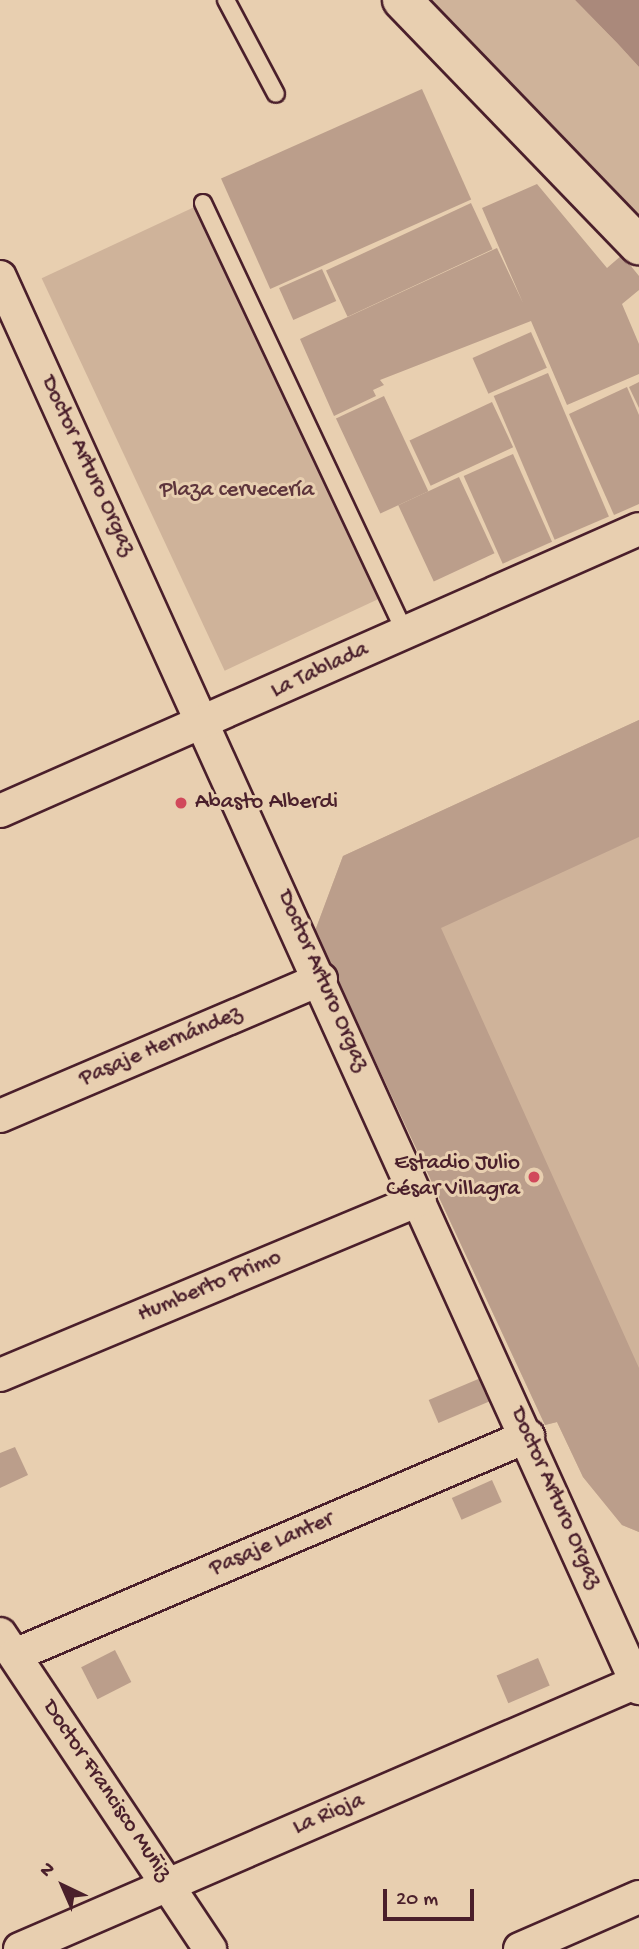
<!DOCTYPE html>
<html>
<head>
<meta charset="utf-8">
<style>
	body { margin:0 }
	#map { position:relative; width:639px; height:1949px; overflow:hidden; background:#e8cfb0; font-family:"Gochi Hand",sans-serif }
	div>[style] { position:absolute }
	.green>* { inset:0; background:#cfb39a; transform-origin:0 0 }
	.water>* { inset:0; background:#aa897b }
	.building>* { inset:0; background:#bb9e8b; transform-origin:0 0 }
	.roads { filter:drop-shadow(2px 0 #4a1f2b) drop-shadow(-2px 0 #4a1f2b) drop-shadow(0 2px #4a1f2b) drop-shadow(0 -2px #4a1f2b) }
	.lane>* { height:16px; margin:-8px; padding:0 8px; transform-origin:8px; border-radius:8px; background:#e8cfb0 }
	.street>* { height:32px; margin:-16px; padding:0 16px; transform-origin:16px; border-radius:16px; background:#e8cfb0 }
	.primary>* { height:38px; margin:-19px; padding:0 19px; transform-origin:19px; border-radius:19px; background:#e8cfb0 }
	.dots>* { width:19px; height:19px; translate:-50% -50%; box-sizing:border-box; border:4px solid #e8cfb0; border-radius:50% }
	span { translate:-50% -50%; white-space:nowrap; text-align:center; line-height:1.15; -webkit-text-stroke:6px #e8cfb0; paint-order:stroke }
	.street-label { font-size:23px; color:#4a1f2b }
	.park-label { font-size:23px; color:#5e353c }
	.poi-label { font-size:23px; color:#4a1f2b }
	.left { translate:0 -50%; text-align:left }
	.right { translate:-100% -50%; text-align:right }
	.north { position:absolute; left:28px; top:1851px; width:70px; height:70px; -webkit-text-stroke:5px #e8cfb0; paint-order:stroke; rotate:316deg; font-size:19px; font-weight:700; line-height:28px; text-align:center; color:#4a1f2b }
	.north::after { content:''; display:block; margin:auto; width:24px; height:32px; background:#4a1f2b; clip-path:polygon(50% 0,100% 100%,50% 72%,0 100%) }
	.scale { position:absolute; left:383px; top:1889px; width:91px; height:32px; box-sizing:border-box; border:4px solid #4a1f2b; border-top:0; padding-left:9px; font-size:21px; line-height:24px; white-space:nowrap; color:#4a1f2b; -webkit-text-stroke:5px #e8cfb0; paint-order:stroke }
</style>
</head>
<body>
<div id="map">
	<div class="green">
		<i style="clip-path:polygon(402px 0,575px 0,618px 44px,639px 67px,639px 245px)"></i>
		<i style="left:203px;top:203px;width:433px;height:178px;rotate:65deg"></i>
		<i style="clip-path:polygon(639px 720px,639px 1532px,622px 1525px,583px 1477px,557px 1422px,545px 1425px,315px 931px,343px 856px)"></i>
	</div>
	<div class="water">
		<i style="clip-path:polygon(575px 0,639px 0,639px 67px,618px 44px)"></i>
	</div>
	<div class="building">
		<i style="left:422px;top:89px;width:121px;height:220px;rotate:66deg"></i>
		<i style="clip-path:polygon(537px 184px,607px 268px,622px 255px,639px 276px,639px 290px,622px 304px,639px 344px,639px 374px,567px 405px,531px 321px,380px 380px,384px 385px,373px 390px,376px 396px,334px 416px,300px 339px,497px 248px,523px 303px,482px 208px)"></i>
		<i style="left:471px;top:203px;width:51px;height:160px;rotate:65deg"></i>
		<i style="left:322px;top:269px;width:35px;height:47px;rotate:66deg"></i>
		<i style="left:531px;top:332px;width:39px;height:64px;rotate:66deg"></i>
		<i style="left:548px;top:373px;width:156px;height:59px;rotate:67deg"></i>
		<i style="clip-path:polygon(639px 382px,639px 408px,629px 387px)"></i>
		<i style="clip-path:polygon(627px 387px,639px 415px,639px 504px,614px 515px,569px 414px)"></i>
		<i style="left:384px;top:396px;width:105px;height:53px;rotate:65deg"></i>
		<i style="left:492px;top:402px;width:50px;height:91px;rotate:65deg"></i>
		<i style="left:513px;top:454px;width:96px;height:54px;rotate:66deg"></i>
		<i style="left:459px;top:477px;width:84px;height:67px;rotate:65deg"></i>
		<i style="clip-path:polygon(639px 720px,639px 837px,441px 928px,639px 1368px,639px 1532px,622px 1525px,583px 1477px,557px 1422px,545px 1425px,315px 931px,343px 856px)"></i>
		<i style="left:483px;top:1377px;width:25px;height:59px;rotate:67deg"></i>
		<i style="clip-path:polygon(15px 1447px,28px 1475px,0 1488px,0 1453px)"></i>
		<i style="left:492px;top:1480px;width:24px;height:44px;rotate:66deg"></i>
		<i style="left:115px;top:1650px;width:36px;height:38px;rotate:63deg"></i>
		<i style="left:538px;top:1658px;width:30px;height:45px;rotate:67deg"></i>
	</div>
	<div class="roads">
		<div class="lane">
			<i style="left:226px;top:0;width:106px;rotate:62deg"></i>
			<i style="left:203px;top:203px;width:474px;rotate:64.8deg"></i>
		</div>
		<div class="street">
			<i style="left:0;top:277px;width:1549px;rotate:65.64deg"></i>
			<i style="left:0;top:811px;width:698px;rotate:-23.81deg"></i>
			<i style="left:0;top:1116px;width:349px;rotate:-23.1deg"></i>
			<i style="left:0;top:1375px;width:455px;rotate:-22.7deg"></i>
			<i style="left:0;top:1634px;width:379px;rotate:56.3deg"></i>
			<i style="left:15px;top:1655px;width:558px;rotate:-23.12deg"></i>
			<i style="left:20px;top:1949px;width:675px;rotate:-23.41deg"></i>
			<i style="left:520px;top:1949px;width:130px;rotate:-23.6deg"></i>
		</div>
		<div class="primary">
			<i style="left:402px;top:0;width:341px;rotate:46deg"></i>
		</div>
	</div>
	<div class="dots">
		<i style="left:181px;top:803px;background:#d1495b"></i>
		<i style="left:534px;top:1177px;background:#d1495b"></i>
	</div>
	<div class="street-label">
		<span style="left:87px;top:466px;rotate:65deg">Doctor Arturo Orgaz</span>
		<span style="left:320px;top:671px;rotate:-25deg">La Tablada</span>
		<span style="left:322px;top:981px;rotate:66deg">Doctor Arturo Orgaz</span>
		<span style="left:161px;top:1047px;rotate:-23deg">Pasaje Hernández</span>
		<span style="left:210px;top:1287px;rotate:-23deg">Humberto Primo</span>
		<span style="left:555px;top:1498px;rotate:66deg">Doctor Arturo Orgaz</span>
		<span style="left:272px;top:1545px;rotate:-23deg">Pasaje Lanter</span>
		<span style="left:106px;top:1791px;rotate:56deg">Doctor Francisco Muñiz</span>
		<span style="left:329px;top:1815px;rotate:-23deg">La Rioja</span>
	</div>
	<div class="park-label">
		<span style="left:237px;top:491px">Plaza cervecería</span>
	</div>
	<div class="poi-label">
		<span class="left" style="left:195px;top:803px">Abasto Alberdi</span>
		<span class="right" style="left:520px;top:1177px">Estadio Julio<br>César Villagra</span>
	</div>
	<div class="north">N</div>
	<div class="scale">20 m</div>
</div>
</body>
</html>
